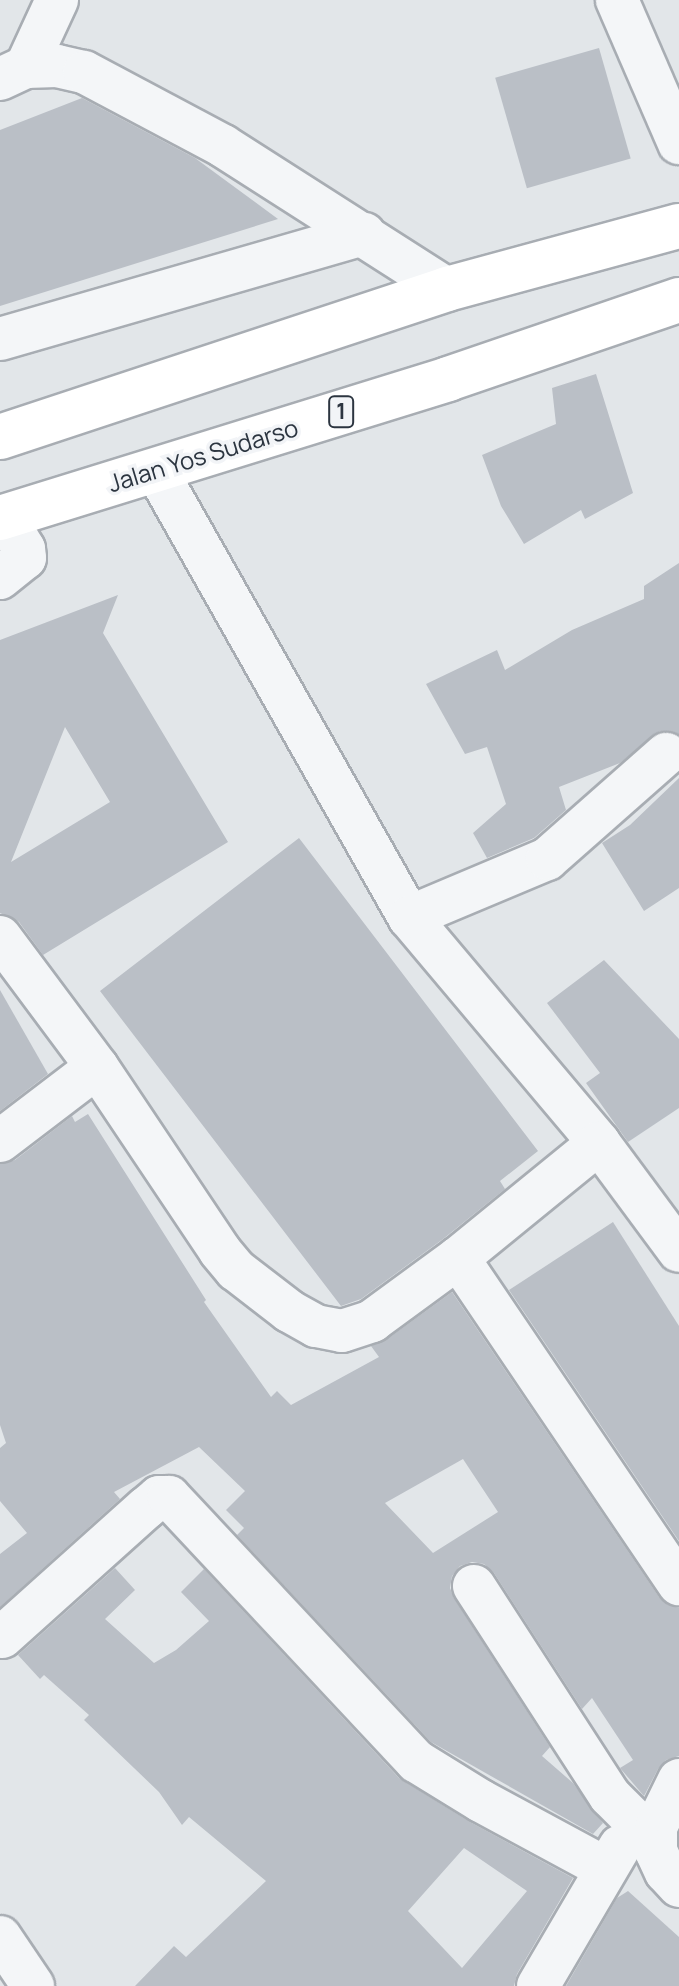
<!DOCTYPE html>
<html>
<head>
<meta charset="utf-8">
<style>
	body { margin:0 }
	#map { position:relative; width:679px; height:1986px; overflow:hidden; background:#e2e6e9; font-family:Manrope,sans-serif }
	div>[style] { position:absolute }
	.building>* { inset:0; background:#babfc6; transform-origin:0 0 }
	.roads { filter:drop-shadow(2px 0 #a8adb3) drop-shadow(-2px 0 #a8adb3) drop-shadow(0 2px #a8adb3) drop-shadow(0 -2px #a8adb3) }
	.minor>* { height:42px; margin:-21px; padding:0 21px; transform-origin:21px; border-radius:21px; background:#f4f6f8 }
	.highway>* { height:44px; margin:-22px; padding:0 22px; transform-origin:22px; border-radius:22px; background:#fff }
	span { translate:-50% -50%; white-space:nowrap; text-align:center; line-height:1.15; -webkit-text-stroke:7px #f2f4f7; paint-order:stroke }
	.shield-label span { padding:2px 6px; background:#f2f4f7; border:2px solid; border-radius:6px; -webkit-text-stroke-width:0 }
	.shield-label { font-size:22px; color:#2c3540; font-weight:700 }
	.street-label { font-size:24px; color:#2c3540 }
</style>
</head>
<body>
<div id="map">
	<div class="building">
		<i style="left:599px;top:48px;width:115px;height:108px;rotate:74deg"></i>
		<i style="clip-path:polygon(82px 98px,195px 158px,278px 219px,0 306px,0 130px)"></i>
		<i style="clip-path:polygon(596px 374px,633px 493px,585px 519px,581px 510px,524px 544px,501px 506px,482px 455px,556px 424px,552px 388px)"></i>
		<i style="clip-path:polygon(679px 563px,679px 735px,660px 731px,620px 763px,559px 787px,566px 810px,534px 838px,487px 858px,473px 833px,506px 804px,487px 747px,465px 754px,426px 684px,497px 650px,505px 670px,572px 630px,644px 599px,644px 586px)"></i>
		<i style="clip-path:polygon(evenodd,118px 595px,103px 633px,228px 842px,43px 955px,19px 922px,0 913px,0 640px,118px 595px,65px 727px,110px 802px,11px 862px,65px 727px)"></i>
		<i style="clip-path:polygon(679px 778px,679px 888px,644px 911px,602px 843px,630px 825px)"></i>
		<i style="clip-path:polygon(299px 838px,538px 1151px,500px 1181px,505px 1189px,443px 1239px,361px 1299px,341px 1306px,100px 991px)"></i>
		<i style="clip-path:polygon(604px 960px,679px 1039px,679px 1108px,628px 1142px,586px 1083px,600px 1073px,547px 1003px)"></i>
		<i style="clip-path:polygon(0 990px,48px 1074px,0 1111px)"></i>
		<i style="clip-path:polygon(evenodd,88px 1114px,206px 1300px,204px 1302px,271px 1397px,277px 1391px,291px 1405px,379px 1357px,371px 1346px,386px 1340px,452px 1292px,659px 1597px,668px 1605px,679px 1608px,679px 1756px,666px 1760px,658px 1769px,644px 1796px,620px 1768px,633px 1760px,592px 1698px,582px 1709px,494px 1573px,484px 1564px,472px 1562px,460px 1566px,452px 1576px,450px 1588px,454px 1598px,550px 1747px,542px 1756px,573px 1783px,603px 1823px,593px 1834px,431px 1742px,237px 1535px,244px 1528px,226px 1510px,245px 1491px,199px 1447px,114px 1492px,120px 1499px,0 1607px,0 1554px,27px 1533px,0 1501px,0 1448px,6px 1443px,0 1425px,0 1164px,15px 1160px,72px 1116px,75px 1122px,88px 1114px,463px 1459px,498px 1512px,433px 1553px,385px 1503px,463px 1459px)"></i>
		<i style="clip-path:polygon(613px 1222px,679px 1326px,679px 1541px,509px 1290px)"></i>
		<i style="clip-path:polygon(evenodd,115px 1568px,135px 1590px,105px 1619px,154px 1663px,176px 1650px,209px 1621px,181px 1592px,204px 1569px,399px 1778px,470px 1822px,573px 1878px,517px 1974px,514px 1986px,135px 1986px,174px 1946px,186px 1957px,266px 1881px,189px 1817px,182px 1825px,159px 1792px,84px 1720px,89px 1715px,44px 1675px,40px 1679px,18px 1655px,115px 1568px,464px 1848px,527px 1891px,462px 1968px,408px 1911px,464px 1848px)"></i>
		<i style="clip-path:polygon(628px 1891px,679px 1937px,679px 1986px,566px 1986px,617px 1898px)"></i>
	</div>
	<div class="roads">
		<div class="minor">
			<i style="left:617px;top:0;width:156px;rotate:66.6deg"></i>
			<i style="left:26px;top:67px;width:74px;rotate:-65.2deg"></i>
			<i style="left:0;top:79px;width:29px;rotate:-25deg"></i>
			<i style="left:26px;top:67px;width:31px;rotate:-2deg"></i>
			<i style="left:57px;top:66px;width:28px;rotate:13deg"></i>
			<i style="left:84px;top:72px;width:157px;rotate:28deg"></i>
			<i style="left:223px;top:146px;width:266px;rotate:32.6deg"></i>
			<i style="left:0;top:339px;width:379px;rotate:-16.1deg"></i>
			<i style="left:156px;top:470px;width:514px;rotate:60.49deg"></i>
			<i style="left:409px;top:917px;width:295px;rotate:49.9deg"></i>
			<i style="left:599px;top:1143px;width:134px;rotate:53.5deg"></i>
			<i style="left:0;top:578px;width:32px;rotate:-39deg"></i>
			<i style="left:25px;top:558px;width:9px;rotate:-96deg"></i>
			<i style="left:24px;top:549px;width:37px;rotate:-121deg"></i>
			<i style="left:409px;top:917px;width:150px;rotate:-22.8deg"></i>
			<i style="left:547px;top:859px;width:159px;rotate:-41.4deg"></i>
			<i style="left:0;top:937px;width:162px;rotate:53.3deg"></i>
			<i style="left:0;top:1141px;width:122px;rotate:-37.3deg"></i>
			<i style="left:97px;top:1067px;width:221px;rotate:56.2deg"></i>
			<i style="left:220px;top:1251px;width:25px;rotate:50deg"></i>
			<i style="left:236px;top:1270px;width:67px;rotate:37.7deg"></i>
			<i style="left:289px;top:1311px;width:31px;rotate:29deg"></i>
			<i style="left:316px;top:1326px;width:26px;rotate:11deg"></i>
			<i style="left:342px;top:1331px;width:32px;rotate:-18deg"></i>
			<i style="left:372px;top:1321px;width:107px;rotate:-36.2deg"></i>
			<i style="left:458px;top:1258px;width:182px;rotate:-39.2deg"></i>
			<i style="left:458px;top:1258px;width:394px;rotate:55.9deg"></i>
			<i style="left:474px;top:1586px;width:250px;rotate:57.1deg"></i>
			<i style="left:610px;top:1796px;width:37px;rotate:45deg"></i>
			<i style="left:636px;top:1822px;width:21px;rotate:14deg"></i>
			<i style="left:2px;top:1637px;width:193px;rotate:-41.9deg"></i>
			<i style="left:146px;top:1508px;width:17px;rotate:-40deg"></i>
			<i style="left:159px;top:1497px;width:10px"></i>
			<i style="left:169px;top:1497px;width:362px;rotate:46.9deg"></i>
			<i style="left:416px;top:1761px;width:76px;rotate:31.6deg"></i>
			<i style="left:481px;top:1801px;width:141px;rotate:28.4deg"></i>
			<i style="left:679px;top:1780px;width:52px;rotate:116.1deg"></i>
			<i style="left:656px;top:1827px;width:24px;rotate:90deg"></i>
			<i style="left:656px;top:1851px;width:23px;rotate:65deg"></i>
			<i style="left:666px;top:1872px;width:19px;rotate:47deg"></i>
			<i style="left:0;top:1937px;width:59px;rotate:56deg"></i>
			<i style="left:538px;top:1986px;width:162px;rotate:-59.6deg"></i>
		</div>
		<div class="highway">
			<i style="left:0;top:437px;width:471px;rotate:-18.3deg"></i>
			<i style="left:447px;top:289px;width:240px;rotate:-15.2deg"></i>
			<i style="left:0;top:518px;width:469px;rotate:-17.2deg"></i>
			<i style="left:448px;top:379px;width:244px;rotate:-18.9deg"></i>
		</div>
	</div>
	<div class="shield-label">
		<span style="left:341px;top:412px">1</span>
	</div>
	<div class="street-label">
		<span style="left:203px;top:455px;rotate:-17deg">Jalan Yos Sudarso</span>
	</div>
</div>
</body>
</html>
